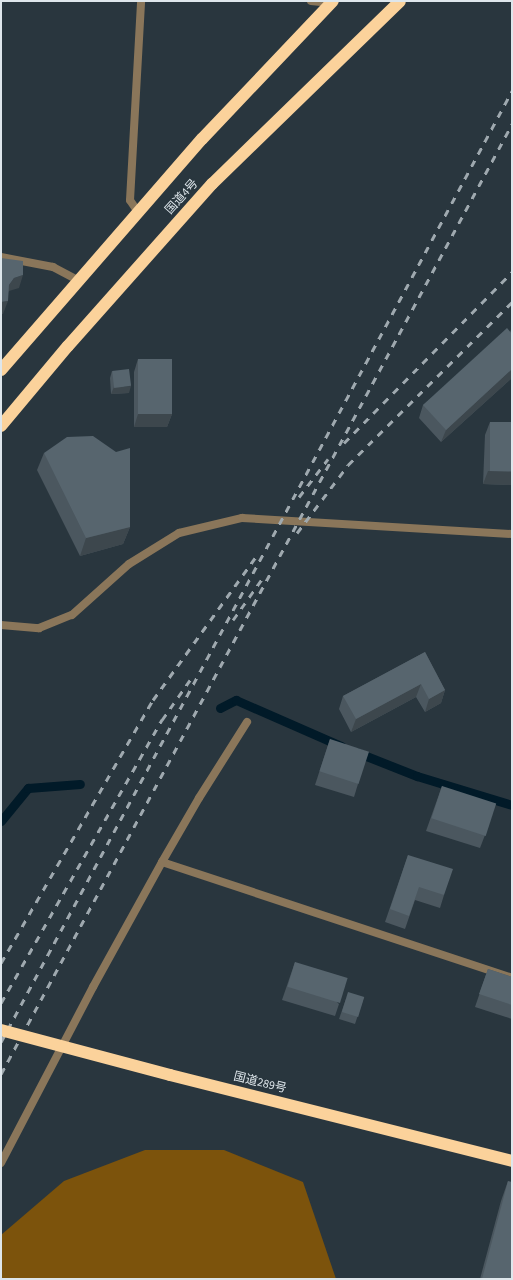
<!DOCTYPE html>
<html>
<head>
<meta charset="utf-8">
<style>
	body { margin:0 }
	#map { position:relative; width:513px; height:1280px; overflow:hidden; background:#29363e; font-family:"Source Sans 3","Noto Sans JP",sans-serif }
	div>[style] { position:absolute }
	.green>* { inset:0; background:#7c530c }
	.stream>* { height:9px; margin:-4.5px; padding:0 4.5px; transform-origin:4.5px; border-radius:4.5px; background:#011a28 }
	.street>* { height:8px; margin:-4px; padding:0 4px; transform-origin:4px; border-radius:4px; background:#8a765a }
	.highway>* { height:12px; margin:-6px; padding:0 6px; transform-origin:6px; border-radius:6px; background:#fbd29b }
	.rail>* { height:3px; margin-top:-1.5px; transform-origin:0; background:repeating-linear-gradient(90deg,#9fa9af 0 7px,transparent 0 14px) }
	.highway-bridge>* { height:12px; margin:-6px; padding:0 6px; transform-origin:6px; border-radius:6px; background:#fbd29b }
	.wall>* { inset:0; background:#4b575f }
	.shaded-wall>* { inset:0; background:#3d474d }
	.building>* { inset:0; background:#57656e; transform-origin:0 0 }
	span { translate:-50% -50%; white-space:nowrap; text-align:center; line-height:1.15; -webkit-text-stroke:3px #29363e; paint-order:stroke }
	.street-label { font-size:12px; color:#dee6eb }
	.frame { position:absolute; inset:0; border:2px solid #dee6eb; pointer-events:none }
</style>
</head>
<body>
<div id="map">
	<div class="green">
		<i style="clip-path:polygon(145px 1150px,224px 1150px,303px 1182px,336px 1279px,1px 1279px,1px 1235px,64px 1181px)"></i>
	</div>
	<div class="stream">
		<i style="left:220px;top:708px;width:18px;rotate:-27deg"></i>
		<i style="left:236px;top:700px;width:115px;rotate:23.7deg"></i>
		<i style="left:356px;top:752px;width:66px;rotate:21.5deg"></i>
		<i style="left:417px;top:776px;width:99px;rotate:17deg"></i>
		<i style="left:1px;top:821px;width:43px;rotate:-50.7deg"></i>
		<i style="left:28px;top:788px;width:52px;rotate:-4.4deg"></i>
	</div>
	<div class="street">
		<i style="left:311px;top:1px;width:20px;rotate:6deg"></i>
		<i style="left:138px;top:212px;width:14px;rotate:-124deg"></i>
		<i style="left:130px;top:200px;width:199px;rotate:-86.8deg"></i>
		<i style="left:1px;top:257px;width:53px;rotate:10.9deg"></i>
		<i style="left:53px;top:267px;width:30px;rotate:28deg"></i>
		<i style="left:1px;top:625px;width:38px;rotate:5deg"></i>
		<i style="left:39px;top:628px;width:35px;rotate:-22deg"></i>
		<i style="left:72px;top:615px;width:76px;rotate:-41.8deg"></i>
		<i style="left:129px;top:564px;width:59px;rotate:-31.8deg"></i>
		<i style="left:179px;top:533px;width:65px;rotate:-13.4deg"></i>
		<i style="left:242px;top:518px;width:270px;rotate:3.4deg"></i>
		<i style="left:162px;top:862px;width:369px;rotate:18.3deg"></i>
		<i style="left:1px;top:1163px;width:199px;rotate:-62.4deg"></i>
		<i style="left:93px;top:987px;width:143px;rotate:-61.1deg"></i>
		<i style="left:162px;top:862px;width:74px;rotate:-60deg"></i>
		<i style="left:199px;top:798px;width:90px;rotate:-57.7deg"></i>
	</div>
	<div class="highway">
		<i style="left:1px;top:370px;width:306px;rotate:-49deg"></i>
		<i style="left:202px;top:139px;width:190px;rotate:-46.5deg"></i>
		<i style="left:1px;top:426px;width:104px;rotate:-50.1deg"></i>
		<i style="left:68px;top:346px;width:217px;rotate:-48.4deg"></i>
		<i style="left:212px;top:184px;width:262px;rotate:-44.2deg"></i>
		<i style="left:170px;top:1075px;width:353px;rotate:14.1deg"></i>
	</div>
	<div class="rail">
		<i style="left:344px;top:443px;width:240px;rotate:-45.5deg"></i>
		<i style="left:299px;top:497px;width:48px;rotate:-52.7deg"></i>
		<i style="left:297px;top:533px;width:85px;rotate:-53.1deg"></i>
		<i style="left:348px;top:465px;width:231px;rotate:-44.8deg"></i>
		<i style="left:233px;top:620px;width:50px;rotate:-54.7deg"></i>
		<i style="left:1px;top:963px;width:304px;rotate:-60deg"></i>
		<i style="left:153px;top:700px;width:180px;rotate:-54.3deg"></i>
		<i style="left:1px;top:1003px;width:326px;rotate:-60.4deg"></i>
		<i style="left:162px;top:720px;width:49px;rotate:-55deg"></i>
		<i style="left:1px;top:1042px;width:1080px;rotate:-61.75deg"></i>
		<i style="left:1px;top:1074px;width:1079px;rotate:-61.72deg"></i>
	</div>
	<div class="highway-bridge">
		<i style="left:1px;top:1030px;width:175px;rotate:14.9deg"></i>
	</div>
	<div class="wall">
		<i style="clip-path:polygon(512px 327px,512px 378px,441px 442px,419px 418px,423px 405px,510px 332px)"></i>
		<i style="clip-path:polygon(138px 359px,172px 414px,167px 427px,134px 427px,134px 372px)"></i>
		<i style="clip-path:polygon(112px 371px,129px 393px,111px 394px,110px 378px)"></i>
		<i style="clip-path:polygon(490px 422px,512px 422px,512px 485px,483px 484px,485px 435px)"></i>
		<i style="clip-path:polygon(44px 453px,130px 527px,123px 544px,80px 556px,37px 470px)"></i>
		<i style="clip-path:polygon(425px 652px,445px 690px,441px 703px,425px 712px,416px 697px,351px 732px,339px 709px,343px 696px)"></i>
		<i style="clip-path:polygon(330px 739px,358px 784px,354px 797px,315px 785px)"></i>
		<i style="clip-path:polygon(442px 786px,485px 835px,480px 848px,426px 831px)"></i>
		<i style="clip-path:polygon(408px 855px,444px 895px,440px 908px,415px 900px,405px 929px,385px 922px)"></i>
		<i style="clip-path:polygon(295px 962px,339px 1004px,335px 1016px,282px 1000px)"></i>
		<i style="clip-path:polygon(488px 969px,512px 977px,512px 1019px,475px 1007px)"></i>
		<i style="clip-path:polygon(364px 997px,355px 1024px,339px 1019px,346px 999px)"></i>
		<i style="clip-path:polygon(508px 1181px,512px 1279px,480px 1279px,501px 1201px)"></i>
	</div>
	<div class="shaded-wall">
		<i style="clip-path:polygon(23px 275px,19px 288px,9px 291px,5px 298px,9px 285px,14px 278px)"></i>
		<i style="clip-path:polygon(8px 301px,3px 314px,1px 314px,1px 302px)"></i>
		<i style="clip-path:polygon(512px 369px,512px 378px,441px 442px,446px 430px)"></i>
		<i style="clip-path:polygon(131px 386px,129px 393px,111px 394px,114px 387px)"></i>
		<i style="clip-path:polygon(138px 414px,172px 414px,167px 427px,134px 427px)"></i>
		<i style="clip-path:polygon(488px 471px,512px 472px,512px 485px,483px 484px)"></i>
		<i style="clip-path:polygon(130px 527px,123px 544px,80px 556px,86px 538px)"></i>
		<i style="clip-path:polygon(421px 684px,416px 697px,351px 732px,356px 719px)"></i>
		<i style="clip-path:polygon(445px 690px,441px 703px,425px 712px,429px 699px)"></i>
	</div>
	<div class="building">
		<i style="clip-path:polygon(1px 258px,23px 261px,23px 275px,14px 278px,9px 285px,8px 301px,1px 302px)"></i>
		<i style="clip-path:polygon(507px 328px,512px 334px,512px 369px,446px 430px,423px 405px)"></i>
		<i style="left:138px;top:359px;width:34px;height:55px"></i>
		<i style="left:129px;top:369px;width:17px;height:17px;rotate:83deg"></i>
		<i style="left:490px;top:422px;width:22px;height:49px"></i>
		<i style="clip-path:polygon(93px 436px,116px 452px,130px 448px,130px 527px,86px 538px,44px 453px,67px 437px)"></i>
		<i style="clip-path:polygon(425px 652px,445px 690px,429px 699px,421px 684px,356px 719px,343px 696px)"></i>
		<i style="left:330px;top:739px;width:41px;height:34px;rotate:18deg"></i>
		<i style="left:442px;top:786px;width:57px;height:34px;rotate:18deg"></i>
		<i style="clip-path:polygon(408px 855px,453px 869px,444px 895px,419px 887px,409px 916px,390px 909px)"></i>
		<i style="left:295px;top:962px;width:55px;height:26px;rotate:17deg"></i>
		<i style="clip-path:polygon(488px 969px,512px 977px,512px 1005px,479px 994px)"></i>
		<i style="left:348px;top:992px;width:17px;height:21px;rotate:17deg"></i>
		<i style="clip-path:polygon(508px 1181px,512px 1182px,512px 1279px,482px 1279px)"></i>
	</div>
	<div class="street-label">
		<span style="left:182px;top:197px;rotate:-48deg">国道4号</span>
		<span style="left:260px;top:1083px;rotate:14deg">国道289号</span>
	</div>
	<div class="frame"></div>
</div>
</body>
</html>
